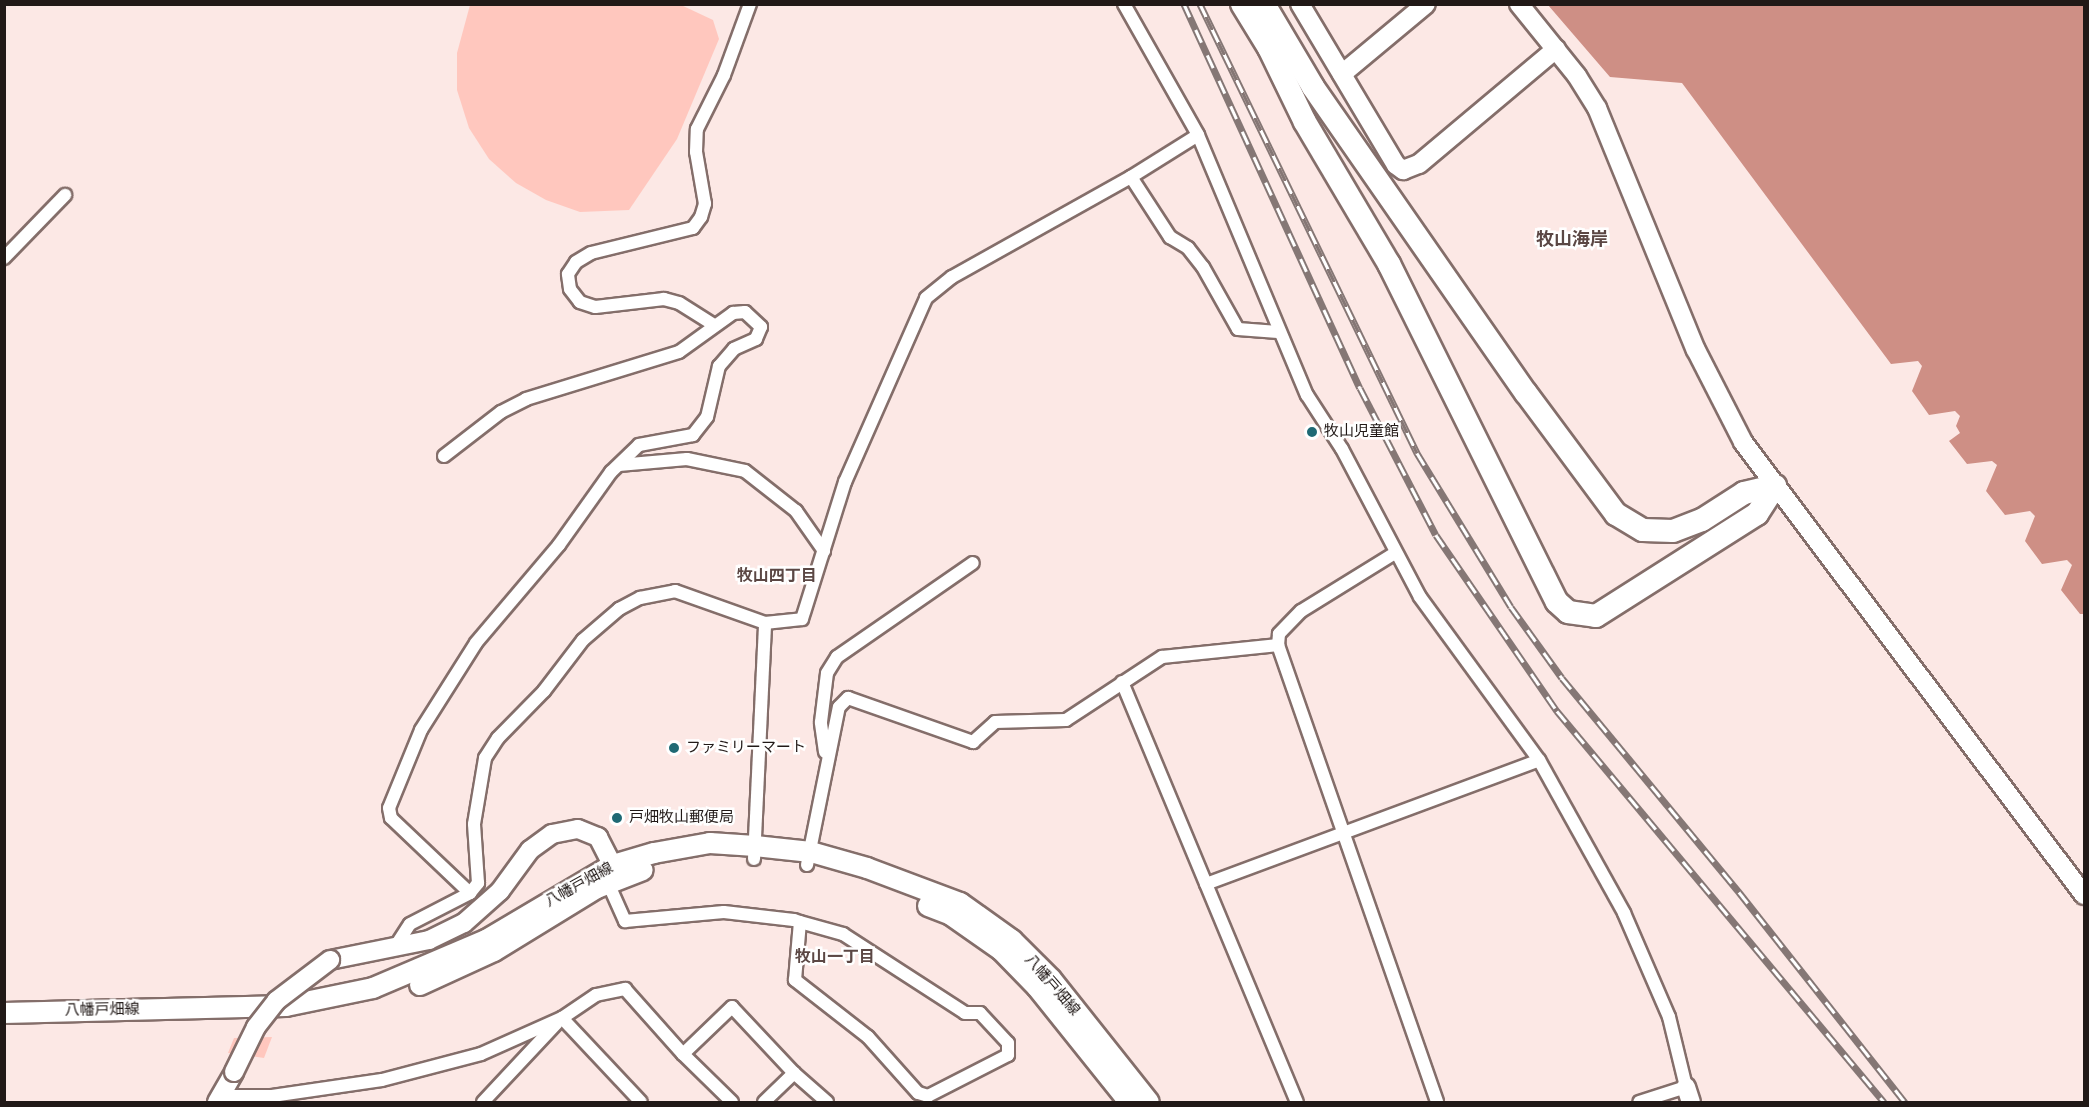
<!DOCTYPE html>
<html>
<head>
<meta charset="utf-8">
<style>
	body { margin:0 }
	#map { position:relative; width:2089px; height:1107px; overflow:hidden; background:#fce8e5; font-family:"Varela Round","Noto Sans JP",sans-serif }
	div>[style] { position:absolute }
	.green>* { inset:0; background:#ffc7be }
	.water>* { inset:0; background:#ce8f85 }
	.roads { filter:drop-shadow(2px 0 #846e6a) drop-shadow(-2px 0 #846e6a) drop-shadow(0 2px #846e6a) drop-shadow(0 -2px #846e6a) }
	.street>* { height:12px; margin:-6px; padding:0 6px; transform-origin:6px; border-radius:6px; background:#fff }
	.secondary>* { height:18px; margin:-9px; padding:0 9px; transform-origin:9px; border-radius:9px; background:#fff }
	.primary>* { height:20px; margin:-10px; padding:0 10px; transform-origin:10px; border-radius:10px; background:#fff }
	.highway>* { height:22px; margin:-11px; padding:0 11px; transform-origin:11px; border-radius:11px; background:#fff }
	.rail>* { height:7px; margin-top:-3.5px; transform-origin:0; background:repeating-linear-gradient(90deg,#fff 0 14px,#857775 0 28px); box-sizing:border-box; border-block:2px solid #857775 }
	.bridges { filter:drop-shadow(2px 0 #846e6a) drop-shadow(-2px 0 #846e6a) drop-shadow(0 2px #846e6a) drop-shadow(0 -2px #846e6a) }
	.secondary-bridge>* { height:18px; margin:-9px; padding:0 9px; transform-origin:9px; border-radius:9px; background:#fff }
	.dots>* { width:16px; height:16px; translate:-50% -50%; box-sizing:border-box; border:3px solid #fff; border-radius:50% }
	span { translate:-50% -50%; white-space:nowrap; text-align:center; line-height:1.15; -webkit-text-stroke:5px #fff; paint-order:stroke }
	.poi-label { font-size:15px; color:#211917 }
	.left { translate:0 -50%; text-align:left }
	.street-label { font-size:15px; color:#211917 }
	.neighbourhood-label { font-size:16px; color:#5b4744; font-weight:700 }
	.quarter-label { font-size:18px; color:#5b4744; font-weight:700 }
	.frame { position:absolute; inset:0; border:6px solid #211917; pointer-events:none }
</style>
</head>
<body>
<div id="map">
	<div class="green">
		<i style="clip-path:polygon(681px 5px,713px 20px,719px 39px,677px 139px,629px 210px,580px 212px,546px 200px,516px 183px,489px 159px,469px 128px,457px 90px,457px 53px,470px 5px)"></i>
		<i style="clip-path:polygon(272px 1037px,264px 1058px,228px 1053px,234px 1038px)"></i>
	</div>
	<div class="water">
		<i style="clip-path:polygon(1548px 5px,2084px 5px,2084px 614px,2080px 614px,2061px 590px,2072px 565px,2067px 560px,2042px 564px,2025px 541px,2035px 516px,2030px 511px,2005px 515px,1986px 491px,1997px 465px,1992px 461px,1967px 464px,1949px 441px,1960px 433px,1956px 426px,1960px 416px,1955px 411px,1929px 415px,1912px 391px,1922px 366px,1918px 361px,1891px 364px,1682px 83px,1610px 77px)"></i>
	</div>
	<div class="roads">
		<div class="street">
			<i style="left:1124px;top:4px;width:150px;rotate:60.5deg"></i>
			<i style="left:1198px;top:135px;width:282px;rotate:67.3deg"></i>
			<i style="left:1307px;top:395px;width:64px;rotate:57.1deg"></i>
			<i style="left:1342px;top:449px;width:167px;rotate:62.2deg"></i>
			<i style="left:1420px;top:597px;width:202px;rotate:53.9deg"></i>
			<i style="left:1539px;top:760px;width:175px;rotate:60.9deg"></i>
			<i style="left:1624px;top:913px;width:113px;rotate:66.6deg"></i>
			<i style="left:1669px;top:1017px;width:72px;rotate:76.3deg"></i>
			<i style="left:1686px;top:1087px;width:49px;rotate:162.3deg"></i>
			<i style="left:1131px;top:177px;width:72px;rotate:57deg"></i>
			<i style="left:1170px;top:237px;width:21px;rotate:31deg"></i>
			<i style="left:1188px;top:248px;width:24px;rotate:52deg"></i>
			<i style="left:1203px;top:267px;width:71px;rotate:60.6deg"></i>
			<i style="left:1238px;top:329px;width:40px;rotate:4.3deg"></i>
			<i style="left:4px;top:258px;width:88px;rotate:-45.9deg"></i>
			<i style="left:714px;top:325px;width:41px;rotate:-147.8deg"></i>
			<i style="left:679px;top:303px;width:16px;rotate:-165deg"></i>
			<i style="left:664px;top:299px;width:69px;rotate:173.4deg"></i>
			<i style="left:595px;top:307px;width:16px;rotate:-162deg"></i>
			<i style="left:580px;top:302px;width:16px;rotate:-128deg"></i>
			<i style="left:570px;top:289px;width:15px;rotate:-98deg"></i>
			<i style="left:568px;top:274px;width:14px;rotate:-56deg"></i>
			<i style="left:576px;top:262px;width:17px;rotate:-31deg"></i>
			<i style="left:591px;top:253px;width:105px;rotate:-13.8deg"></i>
			<i style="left:693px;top:228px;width:14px;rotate:-54deg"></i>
			<i style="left:701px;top:217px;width:14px;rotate:-73deg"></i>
			<i style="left:705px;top:204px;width:53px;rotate:-99.8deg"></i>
			<i style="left:696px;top:152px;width:23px;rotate:-88deg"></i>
			<i style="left:697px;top:129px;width:60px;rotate:-63.4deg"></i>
			<i style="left:724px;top:75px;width:76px;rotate:-69.9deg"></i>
			<i style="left:444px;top:456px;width:72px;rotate:-37.7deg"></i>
			<i style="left:501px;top:412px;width:28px;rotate:-27deg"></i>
			<i style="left:526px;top:399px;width:160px;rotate:-17.1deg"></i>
			<i style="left:679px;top:352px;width:67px;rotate:-35.8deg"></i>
			<i style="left:733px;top:313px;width:12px;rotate:-5deg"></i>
			<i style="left:745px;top:312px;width:22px;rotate:43deg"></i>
			<i style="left:761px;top:327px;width:13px;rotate:113deg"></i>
			<i style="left:756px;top:339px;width:24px;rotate:156deg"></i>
			<i style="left:734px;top:349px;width:23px;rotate:131deg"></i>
			<i style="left:719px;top:366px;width:52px;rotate:103.2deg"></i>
			<i style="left:707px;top:417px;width:23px;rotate:128deg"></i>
			<i style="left:693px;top:435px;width:55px;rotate:169.5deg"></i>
			<i style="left:639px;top:445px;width:39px;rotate:136deg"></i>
			<i style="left:611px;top:472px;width:90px;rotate:125.5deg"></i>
			<i style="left:559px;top:545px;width:128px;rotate:130.3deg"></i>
			<i style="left:476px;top:643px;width:103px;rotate:122.3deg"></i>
			<i style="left:421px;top:730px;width:84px;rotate:112.3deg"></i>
			<i style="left:389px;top:808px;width:10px;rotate:79deg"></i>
			<i style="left:391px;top:818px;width:109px;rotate:43.5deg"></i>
			<i style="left:619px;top:465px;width:68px;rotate:-5deg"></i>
			<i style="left:687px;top:459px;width:59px;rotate:11.7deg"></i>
			<i style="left:745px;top:471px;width:65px;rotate:38.1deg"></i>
			<i style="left:796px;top:511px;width:49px;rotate:55deg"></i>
			<i style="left:1395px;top:553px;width:110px;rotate:148.3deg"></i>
			<i style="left:1301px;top:611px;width:32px;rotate:134deg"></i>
			<i style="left:1279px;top:634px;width:11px;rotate:95deg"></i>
			<i style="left:1278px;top:645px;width:484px;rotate:70.8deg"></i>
			<i style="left:1122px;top:682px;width:455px;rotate:67.4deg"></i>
			<i style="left:825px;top:752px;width:30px;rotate:-98deg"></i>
			<i style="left:821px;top:722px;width:49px;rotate:-83deg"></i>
			<i style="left:827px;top:673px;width:19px;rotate:-58deg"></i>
			<i style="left:837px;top:657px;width:165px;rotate:-34.7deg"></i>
			<i style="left:754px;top:859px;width:236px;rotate:-87.3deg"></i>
			<i style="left:807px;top:865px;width:161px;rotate:-78.6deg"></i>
			<i style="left:839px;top:707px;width:13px;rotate:-45deg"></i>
			<i style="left:848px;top:698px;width:133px;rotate:19.4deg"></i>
			<i style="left:973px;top:742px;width:30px;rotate:-42deg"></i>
			<i style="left:995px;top:722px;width:71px;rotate:-1.6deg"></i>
			<i style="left:1066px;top:720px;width:115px;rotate:-33.3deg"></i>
			<i style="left:1162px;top:657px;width:117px;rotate:-5.9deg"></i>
			<i style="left:608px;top:883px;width:42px;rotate:65.9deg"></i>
			<i style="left:625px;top:921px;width:99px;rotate:-5.2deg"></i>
			<i style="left:724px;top:912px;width:70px;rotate:6.5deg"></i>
			<i style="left:794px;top:920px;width:6px;rotate:18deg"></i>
			<i style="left:800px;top:922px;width:45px;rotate:15.6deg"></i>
			<i style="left:843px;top:934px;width:145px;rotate:32.9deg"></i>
			<i style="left:965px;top:1013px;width:15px"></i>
			<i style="left:980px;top:1013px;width:41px;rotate:47deg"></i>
			<i style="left:1008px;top:1043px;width:12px;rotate:90deg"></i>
			<i style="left:1008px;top:1055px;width:90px;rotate:152.9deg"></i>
			<i style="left:928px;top:1096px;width:10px;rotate:-163deg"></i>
			<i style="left:918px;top:1093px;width:75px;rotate:-131.8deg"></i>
			<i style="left:868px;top:1037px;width:93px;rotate:-142deg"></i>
			<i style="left:795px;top:980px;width:58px;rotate:-85.1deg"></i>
			<i style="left:1206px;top:884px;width:355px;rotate:-20.4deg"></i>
			<i style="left:395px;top:947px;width:27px;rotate:-57deg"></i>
			<i style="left:410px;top:924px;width:68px;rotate:-27.3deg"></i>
			<i style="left:470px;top:893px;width:13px;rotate:-51deg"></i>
			<i style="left:478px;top:883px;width:59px;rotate:-93.9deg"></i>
			<i style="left:474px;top:824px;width:67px;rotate:-80.5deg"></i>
			<i style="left:485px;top:758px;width:24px;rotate:-57deg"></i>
			<i style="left:498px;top:738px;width:66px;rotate:-45.6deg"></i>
			<i style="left:544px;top:691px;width:64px;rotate:-52.6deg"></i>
			<i style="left:583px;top:640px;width:48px;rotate:-40.7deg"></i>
			<i style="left:619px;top:609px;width:24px;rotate:-28deg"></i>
			<i style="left:640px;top:598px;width:36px;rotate:-11deg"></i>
			<i style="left:675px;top:591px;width:96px;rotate:19.6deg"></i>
			<i style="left:765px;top:623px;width:37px;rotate:-6deg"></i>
			<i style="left:802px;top:619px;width:144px;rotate:-72.6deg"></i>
			<i style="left:845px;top:482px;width:201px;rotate:-66.2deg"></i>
			<i style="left:926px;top:298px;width:33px;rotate:-39deg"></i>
			<i style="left:952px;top:277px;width:205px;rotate:-29.2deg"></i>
			<i style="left:1131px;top:177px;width:79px;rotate:-32.1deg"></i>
			<i style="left:562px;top:1018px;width:115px;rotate:46.8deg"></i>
			<i style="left:220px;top:1096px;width:52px"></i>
			<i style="left:272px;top:1096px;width:111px;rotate:-8.3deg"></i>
			<i style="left:382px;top:1080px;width:102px;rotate:-14.7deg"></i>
			<i style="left:481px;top:1054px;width:89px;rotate:-24deg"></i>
			<i style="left:562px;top:1018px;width:41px;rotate:-34.1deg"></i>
			<i style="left:596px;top:995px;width:30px;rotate:-12deg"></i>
			<i style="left:625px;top:989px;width:87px;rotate:48.3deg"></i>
			<i style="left:483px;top:1102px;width:108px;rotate:-46.9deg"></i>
			<i style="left:732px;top:1102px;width:69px;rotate:-135.6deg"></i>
			<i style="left:683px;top:1054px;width:68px;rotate:-43.8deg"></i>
			<i style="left:732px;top:1007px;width:91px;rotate:46.8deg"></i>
			<i style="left:764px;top:1102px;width:42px;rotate:-44deg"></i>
			<i style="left:794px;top:1073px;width:44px;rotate:41.3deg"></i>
		</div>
		<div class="secondary">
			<i style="left:1300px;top:4px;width:187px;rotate:59.2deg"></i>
			<i style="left:1396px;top:165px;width:9px;rotate:36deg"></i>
			<i style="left:1403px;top:170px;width:17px;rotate:-21deg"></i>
			<i style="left:1419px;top:164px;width:179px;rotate:-40deg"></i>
			<i style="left:1519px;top:4px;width:92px;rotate:51.1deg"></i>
			<i style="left:1577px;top:76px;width:38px;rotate:58deg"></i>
			<i style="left:1597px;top:108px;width:261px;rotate:67.8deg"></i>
			<i style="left:1696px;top:350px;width:103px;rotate:62.9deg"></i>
			<i style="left:1743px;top:442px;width:567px;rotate:53.03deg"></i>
			<i style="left:1342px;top:74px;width:109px;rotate:-39.8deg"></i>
			<i style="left:330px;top:960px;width:101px;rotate:-11.4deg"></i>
			<i style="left:429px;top:940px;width:39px;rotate:-26deg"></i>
			<i style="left:464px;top:923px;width:48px;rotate:-41.6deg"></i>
			<i style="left:500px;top:891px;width:51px;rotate:-53.8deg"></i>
			<i style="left:530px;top:850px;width:27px;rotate:-36deg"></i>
			<i style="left:552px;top:834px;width:26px;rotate:-11deg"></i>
			<i style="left:578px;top:829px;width:22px;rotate:22deg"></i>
			<i style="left:598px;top:837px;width:46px;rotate:62.9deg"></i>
			<i style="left:1686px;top:1087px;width:16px;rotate:72deg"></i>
			<i style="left:217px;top:1102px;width:34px;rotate:-60deg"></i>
		</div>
		<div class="primary">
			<i style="left:928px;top:906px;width:25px;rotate:21deg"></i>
			<i style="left:951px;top:915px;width:61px;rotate:35deg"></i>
			<i style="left:1001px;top:950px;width:52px;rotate:45.8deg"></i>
			<i style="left:1037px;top:987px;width:147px;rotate:51.3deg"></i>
			<i style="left:420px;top:985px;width:81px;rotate:-24.7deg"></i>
			<i style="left:494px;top:951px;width:121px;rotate:-31.5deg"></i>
			<i style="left:597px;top:888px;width:49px;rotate:-21.4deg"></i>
			<i style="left:4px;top:1013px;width:282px;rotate:-1.4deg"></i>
			<i style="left:286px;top:1006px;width:89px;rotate:-11.7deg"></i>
			<i style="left:373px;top:988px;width:123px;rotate:-23deg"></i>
			<i style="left:486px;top:940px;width:147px;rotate:-30.6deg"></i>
			<i style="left:613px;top:865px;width:43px;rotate:-16.3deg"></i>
			<i style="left:654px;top:853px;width:57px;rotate:-10.1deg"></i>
			<i style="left:710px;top:843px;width:45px;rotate:3.8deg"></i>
			<i style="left:755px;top:846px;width:56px;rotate:6.1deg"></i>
			<i style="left:811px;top:852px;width:58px;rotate:15.9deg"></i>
			<i style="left:867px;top:868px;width:99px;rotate:20.6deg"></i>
			<i style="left:960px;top:903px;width:64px;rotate:35.4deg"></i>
			<i style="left:1012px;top:940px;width:55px;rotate:45deg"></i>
			<i style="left:1051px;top:979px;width:157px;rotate:51.5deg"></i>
		</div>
		<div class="highway">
			<i style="left:1242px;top:4px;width:52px;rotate:58.5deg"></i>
			<i style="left:1269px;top:48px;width:82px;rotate:64.1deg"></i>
			<i style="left:1305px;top:122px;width:165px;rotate:59.4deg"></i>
			<i style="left:1389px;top:264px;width:377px;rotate:63.6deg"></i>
			<i style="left:1557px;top:602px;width:15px;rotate:42deg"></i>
			<i style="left:1568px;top:612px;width:28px;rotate:8deg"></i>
			<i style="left:1596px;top:616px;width:191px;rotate:-32.4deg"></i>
			<i style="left:1757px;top:514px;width:33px;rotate:-57deg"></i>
			<i style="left:1264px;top:4px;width:96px;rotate:59.4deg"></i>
			<i style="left:1313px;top:87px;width:373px;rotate:55.2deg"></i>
			<i style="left:1526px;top:393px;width:151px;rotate:53.4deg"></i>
			<i style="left:1616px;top:514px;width:31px;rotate:31deg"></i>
			<i style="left:1643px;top:530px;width:30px;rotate:2deg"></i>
			<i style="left:1673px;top:531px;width:31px;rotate:-21deg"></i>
			<i style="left:1702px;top:520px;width:50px;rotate:-32.7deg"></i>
			<i style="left:1744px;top:493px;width:32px;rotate:-13deg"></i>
		</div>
	</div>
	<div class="rail">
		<i style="left:1184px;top:4px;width:422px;rotate:65.4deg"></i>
		<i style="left:1360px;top:388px;width:165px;rotate:62.7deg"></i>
		<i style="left:1436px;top:535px;width:214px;rotate:55.5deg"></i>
		<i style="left:1557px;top:711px;width:510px;rotate:50.09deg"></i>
		<i style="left:1200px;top:4px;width:499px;rotate:64.2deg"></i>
		<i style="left:1417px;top:453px;width:180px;rotate:58.6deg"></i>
		<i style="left:1511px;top:607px;width:87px;rotate:54.3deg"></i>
		<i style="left:1562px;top:678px;width:278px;rotate:50.4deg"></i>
		<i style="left:1739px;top:892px;width:268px;rotate:51.7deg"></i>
	</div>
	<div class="bridges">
		<div class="secondary-bridge">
			<i style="left:234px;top:1072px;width:50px;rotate:-63.9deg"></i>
			<i style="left:256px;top:1027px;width:33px;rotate:-52deg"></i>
			<i style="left:276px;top:1001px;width:68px;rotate:-37.2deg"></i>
		</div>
	</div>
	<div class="dots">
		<i style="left:1312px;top:432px;background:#1f6974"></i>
		<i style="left:674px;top:748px;background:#1f6974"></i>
		<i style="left:617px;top:818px;background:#1f6974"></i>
	</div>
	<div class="poi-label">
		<span class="left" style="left:1324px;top:432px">牧山児童館</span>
		<span class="left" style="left:686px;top:748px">ファミリーマート</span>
		<span class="left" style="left:629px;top:818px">戸畑牧山郵便局</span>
	</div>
	<div class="street-label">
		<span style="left:579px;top:885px;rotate:-29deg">八幡戸畑線</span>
		<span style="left:1052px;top:985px;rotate:49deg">八幡戸畑線</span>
		<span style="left:102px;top:1010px;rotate:-1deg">八幡戸畑線</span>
	</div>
	<div class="neighbourhood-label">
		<span style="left:777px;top:576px">牧山四丁目</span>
		<span style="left:835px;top:957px">牧山一丁目</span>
	</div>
	<div class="quarter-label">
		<span style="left:1572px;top:239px">牧山海岸</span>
	</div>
	<div class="frame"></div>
</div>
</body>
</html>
